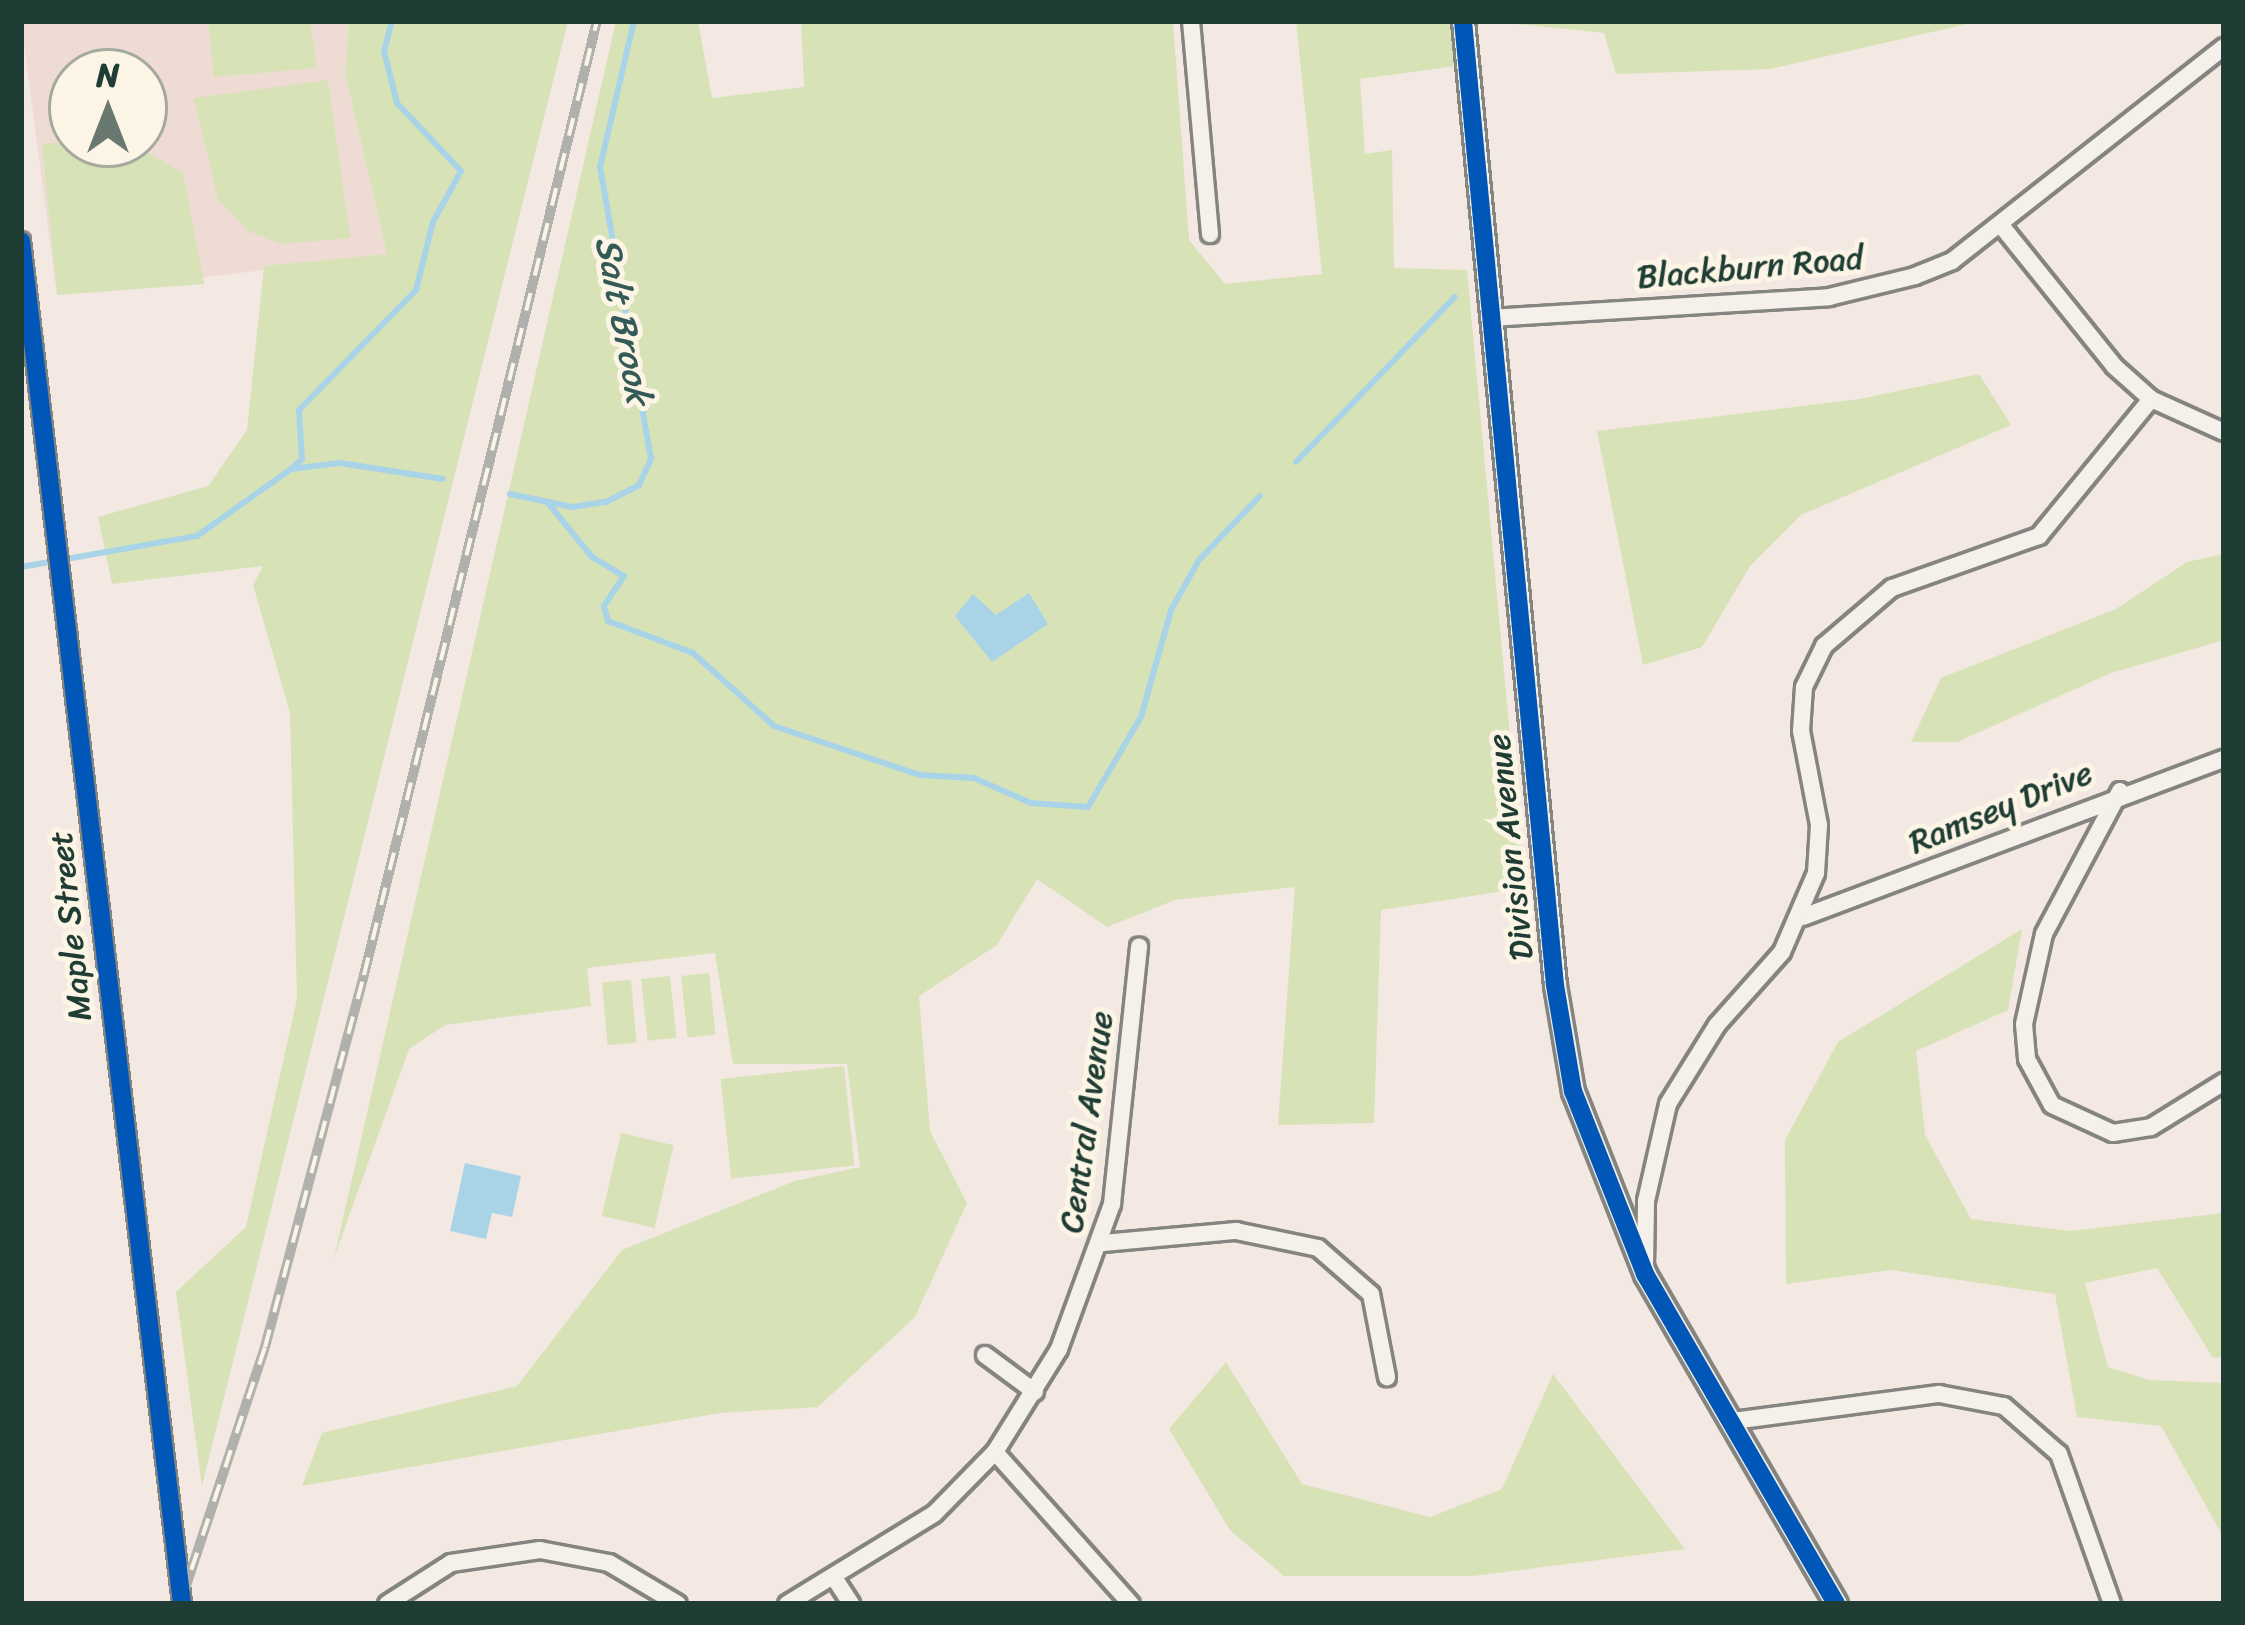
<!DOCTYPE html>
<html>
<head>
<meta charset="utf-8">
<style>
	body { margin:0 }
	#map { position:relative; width:2245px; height:1625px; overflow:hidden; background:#f3e8e2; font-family:Sriracha,sans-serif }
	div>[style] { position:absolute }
	.built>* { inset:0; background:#eedbd3 }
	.green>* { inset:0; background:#d8e2b7; transform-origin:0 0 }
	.water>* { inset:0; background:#a9d4e8 }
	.stream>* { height:6px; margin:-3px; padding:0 3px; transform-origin:3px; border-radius:3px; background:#a9d4e8 }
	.roads { filter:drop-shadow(3px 0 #848480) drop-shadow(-3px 0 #848480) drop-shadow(0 3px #848480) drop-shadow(0 -3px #848480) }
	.minor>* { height:16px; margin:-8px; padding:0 8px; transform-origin:8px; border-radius:8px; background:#f5f0ea }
	.tertiary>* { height:21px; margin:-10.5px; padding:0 10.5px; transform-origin:10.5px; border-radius:10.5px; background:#f5f0ea }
	.rail>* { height:10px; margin-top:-5px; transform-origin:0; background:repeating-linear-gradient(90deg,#fcf5e5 0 18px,#b0b1ac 0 36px); box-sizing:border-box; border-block:3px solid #b0b1ac }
	.cycleway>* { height:18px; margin:-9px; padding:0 9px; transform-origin:9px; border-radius:9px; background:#0057b8 }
	span { translate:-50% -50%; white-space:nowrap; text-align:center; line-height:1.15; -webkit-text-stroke:10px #fcf5e5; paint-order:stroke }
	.street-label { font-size:33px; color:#1f3d34 }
	.water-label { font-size:36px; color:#345a58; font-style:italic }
	.frame { position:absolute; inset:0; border:24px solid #1f3d34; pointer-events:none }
	.north { position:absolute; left:48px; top:48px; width:120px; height:120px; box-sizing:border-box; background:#fcf5e5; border:3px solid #a4ab9e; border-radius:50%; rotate:0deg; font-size:33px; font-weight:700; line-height:48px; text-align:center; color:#1f3d34 }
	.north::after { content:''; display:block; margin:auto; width:42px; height:54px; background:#697971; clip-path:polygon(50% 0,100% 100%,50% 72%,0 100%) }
</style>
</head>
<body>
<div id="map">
	<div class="built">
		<i style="clip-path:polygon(evenodd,21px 21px,349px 21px,345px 74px,387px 255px,57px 295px,21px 21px,72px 72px,144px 72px,144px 144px,72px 144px,72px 72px)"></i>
	</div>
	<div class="green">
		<i style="clip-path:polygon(208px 21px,310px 21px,317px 68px,214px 77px)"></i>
		<i style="clip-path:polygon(349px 21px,568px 21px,202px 1486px,176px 1292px,246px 1227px,297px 999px,290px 713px,253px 585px,263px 566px,112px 584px,98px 517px,208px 486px,247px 430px,264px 266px,387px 254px,345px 74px)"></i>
		<i style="clip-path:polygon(616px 21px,698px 21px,712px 98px,804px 87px,801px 21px,1173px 21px,1189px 240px,1225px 284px,1322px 274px,1296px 21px,1449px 21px,1456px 66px,1360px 79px,1365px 154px,1392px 150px,1394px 268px,1467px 270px,1524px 888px,1381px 910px,1374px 1123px,1278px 1125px,1295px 887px,1175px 900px,1107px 927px,1037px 879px,997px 945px,919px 996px,930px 1131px,967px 1203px,915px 1317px,818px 1407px,720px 1413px,302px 1486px,322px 1433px,517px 1386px,622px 1250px,795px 1181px,860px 1167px,847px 1064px,733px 1064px,715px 953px,587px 968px,591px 1006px,445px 1025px,409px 1049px,334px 1258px)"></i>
		<i style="clip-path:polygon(1491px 21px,1980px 21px,1770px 69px,1616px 74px,1604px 33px)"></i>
		<i style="clip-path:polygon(328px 80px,350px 238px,281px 244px,248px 231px,218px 199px,194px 98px)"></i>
		<i style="clip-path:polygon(42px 143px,133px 144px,183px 173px,204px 284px,57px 295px)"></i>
		<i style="clip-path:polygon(1979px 374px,2011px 425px,1801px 515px,1750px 566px,1702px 647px,1643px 665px,1597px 431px,1860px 399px)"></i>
		<i style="clip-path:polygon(2224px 554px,2224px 640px,2111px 673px,1957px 742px,1911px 742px,1941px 678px,2116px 609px,2187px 562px)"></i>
		<i style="clip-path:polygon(2022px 929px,2008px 1010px,1916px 1051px,1925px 1135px,1971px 1219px,2070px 1231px,2224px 1213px,2224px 1357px,2213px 1358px,2157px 1268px,2085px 1283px,2108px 1367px,2149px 1380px,2224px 1383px,2224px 1538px,2161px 1426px,2077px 1417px,2055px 1294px,1891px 1270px,1786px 1284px,1785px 1140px,1838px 1042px)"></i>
		<i style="left:709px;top:973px;width:62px;height:28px;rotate:84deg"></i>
		<i style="left:670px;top:976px;width:62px;height:29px;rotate:84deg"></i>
		<i style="left:631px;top:980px;width:63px;height:29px;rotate:85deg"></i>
		<i style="left:844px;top:1066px;width:100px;height:124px;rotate:84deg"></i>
		<i style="left:621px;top:1133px;width:54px;height:85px;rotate:13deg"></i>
		<i style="clip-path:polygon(1226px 1362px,1302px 1484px,1430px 1517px,1502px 1489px,1553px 1374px,1685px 1549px,1473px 1576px,1284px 1576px,1230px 1530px,1169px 1429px)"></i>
	</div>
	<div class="water">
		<i style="clip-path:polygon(1029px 593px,1048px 624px,992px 662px,955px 616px,973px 594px,996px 615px)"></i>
		<i style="clip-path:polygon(465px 1163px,521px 1176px,512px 1217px,492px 1213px,486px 1239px,450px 1231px)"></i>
	</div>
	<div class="stream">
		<i style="left:1296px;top:462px;width:229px;rotate:-46.1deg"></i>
		<i style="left:291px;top:469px;width:15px;rotate:-42deg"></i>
		<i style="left:302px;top:459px;width:49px;rotate:-93.5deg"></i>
		<i style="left:299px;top:410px;width:168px;rotate:-45.7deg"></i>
		<i style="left:416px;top:290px;width:70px;rotate:-76deg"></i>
		<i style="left:433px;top:222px;width:58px;rotate:-61.2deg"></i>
		<i style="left:461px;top:171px;width:93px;rotate:-133.3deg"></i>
		<i style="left:397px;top:103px;width:54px;rotate:-104deg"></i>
		<i style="left:384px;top:51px;width:31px;rotate:-75deg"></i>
		<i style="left:510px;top:494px;width:64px;rotate:11.7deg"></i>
		<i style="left:573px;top:507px;width:33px;rotate:-9deg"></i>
		<i style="left:606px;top:502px;width:37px;rotate:-27deg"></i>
		<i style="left:639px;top:485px;width:29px;rotate:-65deg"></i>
		<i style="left:651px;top:459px;width:296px;rotate:-99.9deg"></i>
		<i style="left:600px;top:167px;width:150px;rotate:-76.9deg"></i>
		<i style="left:548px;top:503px;width:70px;rotate:50.8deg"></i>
		<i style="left:592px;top:557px;width:37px;rotate:31deg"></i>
		<i style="left:624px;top:576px;width:36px;rotate:124deg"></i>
		<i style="left:604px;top:606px;width:16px;rotate:75deg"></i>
		<i style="left:608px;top:621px;width:91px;rotate:20.6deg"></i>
		<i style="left:693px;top:653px;width:109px;rotate:42deg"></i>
		<i style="left:774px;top:726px;width:154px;rotate:18.6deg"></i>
		<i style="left:920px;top:775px;width:54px;rotate:3.2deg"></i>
		<i style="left:974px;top:778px;width:62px;rotate:23.7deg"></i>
		<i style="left:1031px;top:803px;width:57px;rotate:4deg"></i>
		<i style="left:1088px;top:807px;width:104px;rotate:-59.5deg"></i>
		<i style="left:1141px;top:717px;width:111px;rotate:-74.3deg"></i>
		<i style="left:1171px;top:610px;width:57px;rotate:-60.8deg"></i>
		<i style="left:1199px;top:560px;width:88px;rotate:-46.4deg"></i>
		<i style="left:21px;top:567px;width:179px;rotate:-10deg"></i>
		<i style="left:197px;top:536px;width:115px;rotate:-35.5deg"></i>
		<i style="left:291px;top:469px;width:49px;rotate:-7deg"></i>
		<i style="left:340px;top:463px;width:104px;rotate:8.8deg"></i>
	</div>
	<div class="roads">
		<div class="minor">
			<i style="left:1191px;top:21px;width:214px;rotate:84.9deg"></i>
			<i style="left:2000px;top:224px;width:182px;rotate:51.2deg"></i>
			<i style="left:2114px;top:366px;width:50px;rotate:41.7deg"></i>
			<i style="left:2151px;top:399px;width:80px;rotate:24.3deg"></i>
			<i style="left:21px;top:241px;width:1372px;rotate:83.26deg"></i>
			<i style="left:1490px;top:318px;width:340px;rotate:-3.5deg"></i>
			<i style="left:1829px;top:297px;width:89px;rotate:-13.7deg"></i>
			<i style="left:1915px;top:276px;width:40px;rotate:-22deg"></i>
			<i style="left:1952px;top:261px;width:346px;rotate:-38.2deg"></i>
			<i style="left:2120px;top:791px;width:162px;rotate:118deg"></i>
			<i style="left:2044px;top:934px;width:92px;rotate:102.5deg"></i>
			<i style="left:2024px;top:1024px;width:35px;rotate:85deg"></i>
			<i style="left:2027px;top:1059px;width:52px;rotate:61.5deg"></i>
			<i style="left:2052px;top:1105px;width:67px;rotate:24.7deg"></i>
			<i style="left:2113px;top:1133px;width:38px;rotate:-9deg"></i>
			<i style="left:2151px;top:1127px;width:86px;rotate:-31.7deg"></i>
			<i style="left:1803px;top:917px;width:450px;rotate:-20.6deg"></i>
			<i style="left:1103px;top:1243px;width:134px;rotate:-5.2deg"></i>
			<i style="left:1236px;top:1231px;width:84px;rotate:11.7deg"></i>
			<i style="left:1318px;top:1248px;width:70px;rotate:41deg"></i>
			<i style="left:1371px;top:1294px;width:85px;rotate:79.1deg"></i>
			<i style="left:1645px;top:1267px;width:66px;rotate:-89.1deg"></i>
			<i style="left:1646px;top:1201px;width:99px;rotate:-77.2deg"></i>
			<i style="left:1668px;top:1104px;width:93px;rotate:-58.2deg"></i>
			<i style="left:1717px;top:1025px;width:98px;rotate:-48.3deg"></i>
			<i style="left:1782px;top:952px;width:86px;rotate:-66.7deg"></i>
			<i style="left:1816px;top:873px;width:48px;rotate:-86.4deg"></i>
			<i style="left:1819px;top:825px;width:96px;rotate:-100.8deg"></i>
			<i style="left:1801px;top:731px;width:44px;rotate:-86.1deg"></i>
			<i style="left:1804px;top:687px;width:46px;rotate:-64deg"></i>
			<i style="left:1824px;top:646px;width:89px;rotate:-40.5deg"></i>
			<i style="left:1892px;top:588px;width:156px;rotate:-19.5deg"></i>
			<i style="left:2039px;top:536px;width:177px;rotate:-50.7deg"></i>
			<i style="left:985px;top:1355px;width:62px;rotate:36.5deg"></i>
			<i style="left:1733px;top:1421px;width:208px;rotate:-7.5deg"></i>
			<i style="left:1939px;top:1394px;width:66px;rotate:10.5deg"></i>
			<i style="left:2004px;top:1406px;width:73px;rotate:41.1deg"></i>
			<i style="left:2059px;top:1454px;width:159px;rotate:70.5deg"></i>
			<i style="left:995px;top:1452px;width:204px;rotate:48.2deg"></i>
			<i style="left:835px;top:1579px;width:30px;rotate:57deg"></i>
			<i style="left:387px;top:1604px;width:76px;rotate:-32.6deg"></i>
			<i style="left:451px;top:1563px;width:90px;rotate:-8.3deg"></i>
			<i style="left:540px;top:1550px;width:70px;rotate:10.7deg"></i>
			<i style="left:609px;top:1563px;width:80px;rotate:30.7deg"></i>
			<i style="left:787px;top:1604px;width:172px;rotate:-31.5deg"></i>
			<i style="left:934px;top:1514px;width:87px;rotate:-45.5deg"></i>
			<i style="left:995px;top:1452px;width:121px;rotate:-58.1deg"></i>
			<i style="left:1059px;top:1349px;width:154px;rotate:-69.9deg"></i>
			<i style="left:1112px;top:1204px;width:259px;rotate:-84deg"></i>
		</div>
		<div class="tertiary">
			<i style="left:1463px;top:21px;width:968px;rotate:84.55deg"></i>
			<i style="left:1555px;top:985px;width:108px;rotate:80.4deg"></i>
			<i style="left:1573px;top:1091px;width:197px;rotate:68.5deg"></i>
			<i style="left:1645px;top:1274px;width:381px;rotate:59.9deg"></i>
		</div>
	</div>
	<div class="rail">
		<i style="left:180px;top:1604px;width:271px;rotate:-71.7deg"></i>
		<i style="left:265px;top:1347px;width:385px;rotate:-75.1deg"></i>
		<i style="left:364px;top:975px;width:982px;rotate:-76.28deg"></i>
	</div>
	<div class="cycleway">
		<i style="left:1463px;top:21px;width:968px;rotate:84.55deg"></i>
		<i style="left:1555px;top:985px;width:108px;rotate:80.4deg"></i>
		<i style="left:1573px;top:1091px;width:197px;rotate:68.5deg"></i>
		<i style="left:1645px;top:1274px;width:381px;rotate:59.9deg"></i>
		<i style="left:21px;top:241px;width:1372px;rotate:83.26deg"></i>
	</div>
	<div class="street-label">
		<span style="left:1750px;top:268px;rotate:-5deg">Blackburn Road</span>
		<span style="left:2001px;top:808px;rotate:-22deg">Ramsey Drive</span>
		<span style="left:1511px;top:847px;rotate:-96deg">Division Avenue</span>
		<span style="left:71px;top:926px;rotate:-96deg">Maple Street</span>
		<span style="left:1087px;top:1122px;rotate:-82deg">Central Avenue</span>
	</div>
	<div class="water-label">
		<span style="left:623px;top:320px;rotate:79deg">Salt Brook</span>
	</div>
	<div class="frame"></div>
	<div class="north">N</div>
</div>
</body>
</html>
